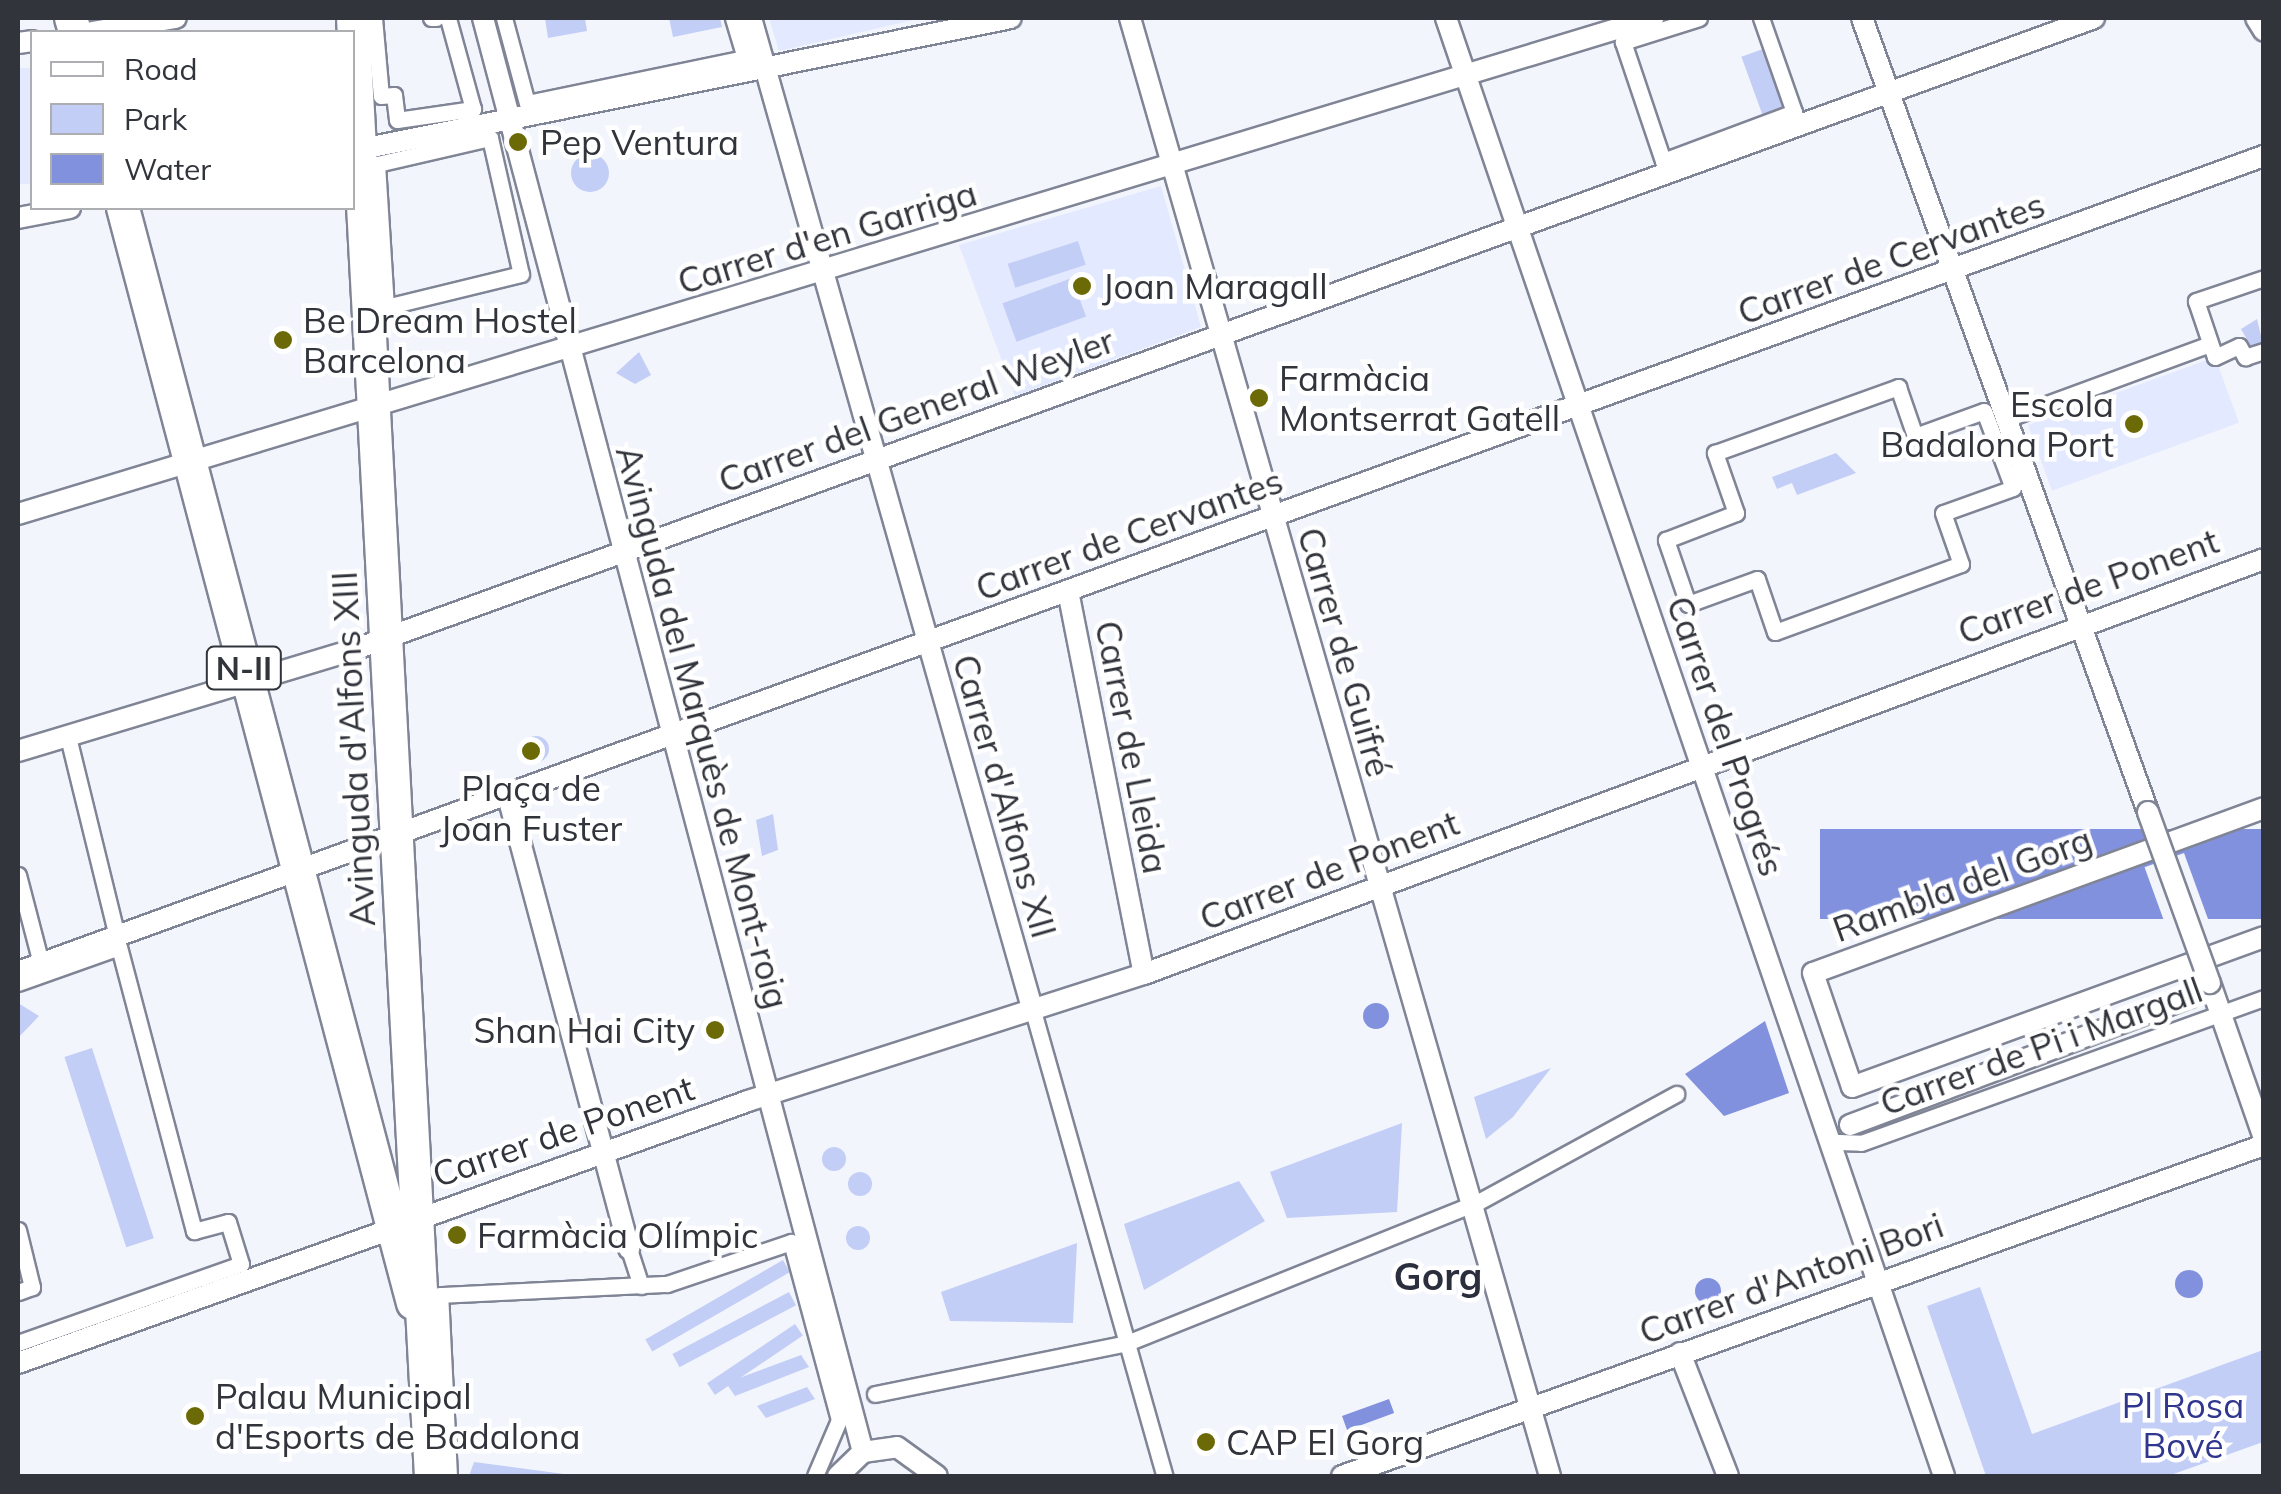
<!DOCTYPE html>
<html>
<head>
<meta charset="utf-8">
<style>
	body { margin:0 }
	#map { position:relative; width:2281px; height:1494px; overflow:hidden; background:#f3f5fd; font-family:Mulish,sans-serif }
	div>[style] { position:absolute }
	.built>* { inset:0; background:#e3e9fe; transform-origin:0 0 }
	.green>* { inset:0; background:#c3cef7; transform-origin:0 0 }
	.round { border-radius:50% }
	.water>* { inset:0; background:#8291dd; transform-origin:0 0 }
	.pier>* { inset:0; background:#f3f5fd; transform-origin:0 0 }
	.roads { filter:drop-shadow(2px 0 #808596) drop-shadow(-2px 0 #808596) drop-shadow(0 2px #808596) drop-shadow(0 -2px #808596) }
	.pedestrian>* { height:15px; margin:-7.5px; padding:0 7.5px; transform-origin:7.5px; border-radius:7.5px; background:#fff }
	.minor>* { height:20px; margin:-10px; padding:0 10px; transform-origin:10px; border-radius:10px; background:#fff }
	.primary>* { height:32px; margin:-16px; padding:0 16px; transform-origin:16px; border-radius:16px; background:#fff }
	.bridges { filter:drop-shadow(2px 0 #808596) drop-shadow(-2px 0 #808596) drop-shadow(0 2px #808596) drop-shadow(0 -2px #808596) }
	.minor-bridge>* { height:20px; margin:-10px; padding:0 10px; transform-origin:10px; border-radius:10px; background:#fff }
	.dots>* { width:28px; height:28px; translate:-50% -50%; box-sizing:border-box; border:5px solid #fff; border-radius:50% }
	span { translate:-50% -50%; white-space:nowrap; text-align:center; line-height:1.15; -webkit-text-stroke:9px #fff; paint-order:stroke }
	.shield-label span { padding:2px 8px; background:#fff; border:2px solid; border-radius:8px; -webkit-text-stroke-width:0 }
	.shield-label { font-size:32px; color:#32343c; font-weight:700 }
	.poi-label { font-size:35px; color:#32343c }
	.left { translate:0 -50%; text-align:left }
	.right { translate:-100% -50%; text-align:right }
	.street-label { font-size:35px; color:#32343c }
	.park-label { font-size:35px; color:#2f368e }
	.neighbourhood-label { font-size:38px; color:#2b2e3d; font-weight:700 }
	.frame { position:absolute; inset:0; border:20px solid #32343c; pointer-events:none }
	.legend { position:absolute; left:30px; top:30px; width:325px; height:180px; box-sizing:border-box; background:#fff; border:2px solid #adaeb1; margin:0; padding:12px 18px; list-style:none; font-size:30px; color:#32343c }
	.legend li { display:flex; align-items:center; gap:20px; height:50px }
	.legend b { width:50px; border:2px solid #adaeb1 }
</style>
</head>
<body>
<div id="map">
	<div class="built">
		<i style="clip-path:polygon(769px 18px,922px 18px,779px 51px)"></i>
		<i style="left:32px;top:68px;width:116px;height:14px;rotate:90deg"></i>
		<i style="clip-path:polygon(1161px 186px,1201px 327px,1015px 396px,959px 245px)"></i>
		<i style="left:2215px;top:357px;width:70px;height:199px;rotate:70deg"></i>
	</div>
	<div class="green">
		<i style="clip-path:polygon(545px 18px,585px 18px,587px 31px,548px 38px)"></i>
		<i style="clip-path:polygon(669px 18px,720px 18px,722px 27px,673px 37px)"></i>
		<i style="left:1763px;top:49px;width:68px;height:23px;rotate:70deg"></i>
		<i class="round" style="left:571px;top:154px;width:38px;height:38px"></i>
		<i style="left:1078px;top:241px;width:25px;height:74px;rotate:72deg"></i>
		<i style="left:1072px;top:278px;width:41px;height:74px;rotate:70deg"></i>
		<i style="clip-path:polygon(2257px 319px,2263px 344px,2253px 350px,2241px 329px)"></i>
		<i style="clip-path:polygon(639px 352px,651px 375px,635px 384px,616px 373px)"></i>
		<i style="clip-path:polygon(1836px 453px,1856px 473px,1797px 495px,1792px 483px,1777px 489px,1772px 477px)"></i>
		<i class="round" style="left:523px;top:736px;width:26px;height:26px"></i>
		<i style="clip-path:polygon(773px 814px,778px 850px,762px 856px,756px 820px)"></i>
		<i style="clip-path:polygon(18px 1003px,39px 1016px,18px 1038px)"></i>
		<i style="left:92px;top:1048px;width:200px;height:29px;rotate:72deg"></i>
		<i style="clip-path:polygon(1551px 1068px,1513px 1117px,1486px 1139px,1474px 1097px)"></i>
		<i style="clip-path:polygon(1402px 1123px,1397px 1212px,1287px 1218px,1270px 1172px)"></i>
		<i class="round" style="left:822px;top:1147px;width:24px;height:24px"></i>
		<i class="round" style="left:848px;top:1172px;width:24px;height:24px"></i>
		<i style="clip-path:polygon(1239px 1181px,1265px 1221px,1144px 1290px,1124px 1224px)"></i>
		<i class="round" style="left:846px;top:1226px;width:24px;height:24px"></i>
		<i style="clip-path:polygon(1077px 1243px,1073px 1323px,950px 1321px,941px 1292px)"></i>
		<i style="left:783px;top:1260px;width:14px;height:159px;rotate:60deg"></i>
		<i style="clip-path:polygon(1980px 1287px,2032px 1434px,2263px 1350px,2263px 1442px,2168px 1476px,1986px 1476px,1927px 1306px)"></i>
		<i style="left:789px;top:1292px;width:15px;height:132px;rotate:62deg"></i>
		<i style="left:795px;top:1324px;width:14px;height:106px;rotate:56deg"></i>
		<i style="clip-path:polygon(801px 1355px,809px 1367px,735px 1396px,726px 1383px)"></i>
		<i style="clip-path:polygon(807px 1387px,815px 1399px,766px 1418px,757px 1406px)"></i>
		<i style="clip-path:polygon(474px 1462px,579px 1476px,469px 1476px)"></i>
	</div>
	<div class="water">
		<i style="left:2263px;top:829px;width:90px;height:443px;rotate:90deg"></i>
		<i class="round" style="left:1363px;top:1003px;width:26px;height:26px"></i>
		<i style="clip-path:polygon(1765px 1021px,1789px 1093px,1724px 1116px,1685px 1074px)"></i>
		<i class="round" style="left:2175px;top:1270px;width:28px;height:28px"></i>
		<i class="round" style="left:1695px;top:1278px;width:26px;height:26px"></i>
		<i style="left:1389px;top:1399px;width:15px;height:50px;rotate:70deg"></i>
	</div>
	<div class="pier">
		<i style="left:2184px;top:853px;width:95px;height:42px;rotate:70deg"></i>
	</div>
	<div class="roads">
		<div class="pedestrian">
			<i style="left:374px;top:18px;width:78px;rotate:84.9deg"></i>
			<i style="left:381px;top:96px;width:13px;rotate:-4deg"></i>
			<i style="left:394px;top:95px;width:25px;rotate:83deg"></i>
			<i style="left:397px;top:120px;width:77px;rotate:-8.2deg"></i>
			<i style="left:473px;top:109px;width:94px;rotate:-105.4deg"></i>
			<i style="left:431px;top:18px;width:5px"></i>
			<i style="left:504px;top:18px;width:88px;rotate:74.9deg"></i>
			<i style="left:527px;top:103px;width:223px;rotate:-11.7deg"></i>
			<i style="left:745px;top:58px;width:42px;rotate:-106.7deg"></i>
			<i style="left:1699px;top:18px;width:80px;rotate:162.5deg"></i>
			<i style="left:1623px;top:42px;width:126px;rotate:71.4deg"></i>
			<i style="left:1663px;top:161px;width:140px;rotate:-20.5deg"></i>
			<i style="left:1794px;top:112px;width:100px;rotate:-109.3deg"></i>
			<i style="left:490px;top:138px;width:139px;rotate:77.2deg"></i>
			<i style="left:521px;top:274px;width:139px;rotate:166.3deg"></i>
			<i style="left:386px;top:307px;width:143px;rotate:-93.6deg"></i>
			<i style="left:377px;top:164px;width:116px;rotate:-13deg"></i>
			<i style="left:2264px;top:278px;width:72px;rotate:161.3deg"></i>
			<i style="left:2196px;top:301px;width:59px;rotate:71.3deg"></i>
			<i style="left:2215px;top:357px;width:26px;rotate:-25deg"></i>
			<i style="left:2239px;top:346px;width:13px;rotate:61deg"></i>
			<i style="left:2245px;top:357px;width:20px;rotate:-18deg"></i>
			<i style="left:1898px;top:387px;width:52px;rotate:70.9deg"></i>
			<i style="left:1915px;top:436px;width:73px;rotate:-19.9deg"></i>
			<i style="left:1984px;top:411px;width:82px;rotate:69.4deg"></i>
			<i style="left:2013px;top:488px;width:74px;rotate:160.3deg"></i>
			<i style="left:1943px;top:513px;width:54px;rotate:70.6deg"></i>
			<i style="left:1961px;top:564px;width:198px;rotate:159.9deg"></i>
			<i style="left:1775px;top:632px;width:56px;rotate:-108.8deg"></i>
			<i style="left:1757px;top:579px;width:73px;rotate:160.1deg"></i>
			<i style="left:1688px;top:604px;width:68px;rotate:-109deg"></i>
			<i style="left:1666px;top:540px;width:75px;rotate:-21.1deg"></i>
			<i style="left:1736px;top:513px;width:64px;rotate:-109.3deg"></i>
			<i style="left:1715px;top:453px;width:195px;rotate:-19.8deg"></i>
			<i style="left:2006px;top:419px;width:217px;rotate:-20.2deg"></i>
			<i style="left:69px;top:741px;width:202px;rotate:76.2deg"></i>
			<i style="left:18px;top:875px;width:91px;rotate:75.4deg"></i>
			<i style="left:18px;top:983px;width:107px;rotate:-19.6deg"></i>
			<i style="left:119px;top:947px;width:294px;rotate:75.2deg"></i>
			<i style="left:194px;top:1231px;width:35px;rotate:-15deg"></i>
			<i style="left:228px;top:1222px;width:44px;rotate:72.8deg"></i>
			<i style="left:241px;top:1264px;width:237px;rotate:160.5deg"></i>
			<i style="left:1033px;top:1011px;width:483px;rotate:74.2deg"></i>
			<i style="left:1838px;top:1142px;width:23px;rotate:2deg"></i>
			<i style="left:1861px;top:1143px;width:428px;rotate:-19.8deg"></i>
			<i style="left:18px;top:1230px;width:59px;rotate:76.2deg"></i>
			<i style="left:32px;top:1287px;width:15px;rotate:160deg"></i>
			<i style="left:629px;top:1249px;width:39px;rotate:72deg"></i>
			<i style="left:875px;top:1394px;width:257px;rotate:-11.4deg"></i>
			<i style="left:1127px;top:1343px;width:378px;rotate:-21.9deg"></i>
			<i style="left:1478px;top:1202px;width:226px;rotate:-28.6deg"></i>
			<i style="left:449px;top:1476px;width:181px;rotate:-92.8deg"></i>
			<i style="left:440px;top:1295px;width:227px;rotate:-2.8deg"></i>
			<i style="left:667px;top:1284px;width:131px;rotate:-18.7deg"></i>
			<i style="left:791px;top:1242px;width:184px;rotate:74.9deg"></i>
			<i style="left:839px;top:1420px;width:61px;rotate:113.2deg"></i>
		</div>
		<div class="minor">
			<i style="left:483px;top:18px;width:1483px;rotate:75.16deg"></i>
			<i style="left:751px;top:18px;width:1032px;rotate:74.15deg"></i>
			<i style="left:1130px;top:18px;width:1517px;rotate:73.93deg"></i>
			<i style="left:1446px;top:18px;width:1541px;rotate:71.14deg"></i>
			<i style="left:1862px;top:18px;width:844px;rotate:70.19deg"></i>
			<i style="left:2256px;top:18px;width:15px;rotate:58deg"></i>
			<i style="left:92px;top:32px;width:85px;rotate:-9.5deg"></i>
			<i style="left:18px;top:43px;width:14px;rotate:-8deg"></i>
			<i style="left:352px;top:151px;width:672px;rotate:-11.41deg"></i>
			<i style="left:18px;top:218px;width:53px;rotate:-10.9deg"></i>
			<i style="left:18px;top:514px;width:1709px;rotate:-16.88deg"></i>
			<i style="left:1068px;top:591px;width:390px;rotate:78.8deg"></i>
			<i style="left:18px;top:751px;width:353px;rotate:-16.8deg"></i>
			<i style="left:356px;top:649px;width:1849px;rotate:-19.95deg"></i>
			<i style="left:507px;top:793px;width:472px;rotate:75deg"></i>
			<i style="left:2264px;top:808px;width:480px;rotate:159.9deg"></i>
			<i style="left:1813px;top:973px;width:120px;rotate:71.1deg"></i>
			<i style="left:1852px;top:1087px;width:438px;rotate:-20deg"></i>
			<i style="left:18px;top:972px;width:2390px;rotate:-19.97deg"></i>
			<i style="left:2210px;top:983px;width:164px;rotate:70.8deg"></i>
			<i style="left:1850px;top:1125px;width:364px;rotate:-20.6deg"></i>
			<i style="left:1680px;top:1353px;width:132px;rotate:68.7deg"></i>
			<i style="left:18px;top:1363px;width:776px;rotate:-19.74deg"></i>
			<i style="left:748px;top:1101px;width:416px;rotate:-17.8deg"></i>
			<i style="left:1144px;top:974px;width:1194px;rotate:-20.33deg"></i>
			<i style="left:838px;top:1476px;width:35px;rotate:-44deg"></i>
			<i style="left:863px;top:1452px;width:34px;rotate:-8deg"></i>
			<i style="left:897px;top:1447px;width:49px;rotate:35.9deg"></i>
			<i style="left:1342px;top:1476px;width:980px;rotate:-19.75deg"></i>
		</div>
		<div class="primary">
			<i style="left:71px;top:18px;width:15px;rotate:74deg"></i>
			<i style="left:353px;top:18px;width:1460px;rotate:86.94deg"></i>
			<i style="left:123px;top:208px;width:1133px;rotate:75.17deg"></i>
		</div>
	</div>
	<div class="bridges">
		<div class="minor-bridge">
			<i style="left:2148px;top:812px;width:182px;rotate:70.1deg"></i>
		</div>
	</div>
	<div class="dots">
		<i style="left:518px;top:142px;background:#6b6a06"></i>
		<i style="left:1082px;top:286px;background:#6b6a06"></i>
		<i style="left:283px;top:340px;background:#6b6a06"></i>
		<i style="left:1259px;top:398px;background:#6b6a06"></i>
		<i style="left:2134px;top:424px;background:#6b6a06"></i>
		<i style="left:531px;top:751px;background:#6b6a06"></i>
		<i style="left:715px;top:1030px;background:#6b6a06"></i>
		<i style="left:457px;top:1235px;background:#6b6a06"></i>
		<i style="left:195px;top:1416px;background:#6b6a06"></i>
		<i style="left:1206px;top:1442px;background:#6b6a06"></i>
	</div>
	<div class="shield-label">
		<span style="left:244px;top:668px">N-II</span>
	</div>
	<div class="poi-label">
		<span class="left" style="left:540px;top:142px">Pep Ventura</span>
		<span class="left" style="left:1102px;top:286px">Joan Maragall</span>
		<span class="left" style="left:303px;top:340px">Be Dream Hostel<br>Barcelona</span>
		<span class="left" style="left:1279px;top:398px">Farmàcia<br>Montserrat Gatell</span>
		<span class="right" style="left:2114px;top:424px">Escola<br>Badalona Port</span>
		<span style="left:531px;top:808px">Plaça de<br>Joan Fuster</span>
		<span class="right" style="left:695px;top:1030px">Shan Hai City</span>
		<span class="left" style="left:477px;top:1235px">Farmàcia Olímpic</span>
		<span class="left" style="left:215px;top:1416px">Palau Municipal<br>d'Esports de Badalona</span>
		<span class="left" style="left:1226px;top:1442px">CAP El Gorg</span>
	</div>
	<div class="street-label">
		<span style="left:827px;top:237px;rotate:-17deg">Carrer d'en Garriga</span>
		<span style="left:1891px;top:258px;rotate:-20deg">Carrer de Cervantes</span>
		<span style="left:916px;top:410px;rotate:-20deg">Carrer del General Weyler</span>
		<span style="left:1129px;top:534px;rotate:-20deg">Carrer de Cervantes</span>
		<span style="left:2088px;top:586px;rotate:-20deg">Carrer de Ponent</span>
		<span style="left:1345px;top:652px;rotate:74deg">Carrer de Guifré</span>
		<span style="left:703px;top:727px;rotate:75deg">Avinguda del Marquès de Mont-roig</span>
		<span style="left:1726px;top:736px;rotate:71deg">Carrer del Progrés</span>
		<span style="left:1132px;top:747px;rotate:79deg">Carrer de Lleida</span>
		<span style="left:353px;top:749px;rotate:-93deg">Avinguda d'Alfons XIII</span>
		<span style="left:1005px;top:796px;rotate:74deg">Carrer d'Alfons XII</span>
		<span style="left:1329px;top:870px;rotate:-21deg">Carrer de Ponent</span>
		<span style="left:1962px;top:884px;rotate:-20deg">Rambla del Gorg</span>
		<span style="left:2041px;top:1046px;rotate:-20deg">Carrer de Pi i Margall</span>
		<span style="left:563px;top:1131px;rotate:-19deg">Carrer de Ponent</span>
		<span style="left:1791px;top:1278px;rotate:-20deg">Carrer d'Antoni Bori</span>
	</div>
	<div class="park-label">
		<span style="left:2183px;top:1425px">Pl Rosa<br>Bové</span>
	</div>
	<div class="neighbourhood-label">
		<span style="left:1438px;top:1277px">Gorg</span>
	</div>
	<div class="frame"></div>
	<ul class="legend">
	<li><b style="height:12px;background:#fff"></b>Road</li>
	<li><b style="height:28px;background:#c3cef7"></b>Park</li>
	<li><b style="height:28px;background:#8291dd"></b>Water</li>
	</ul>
</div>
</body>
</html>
